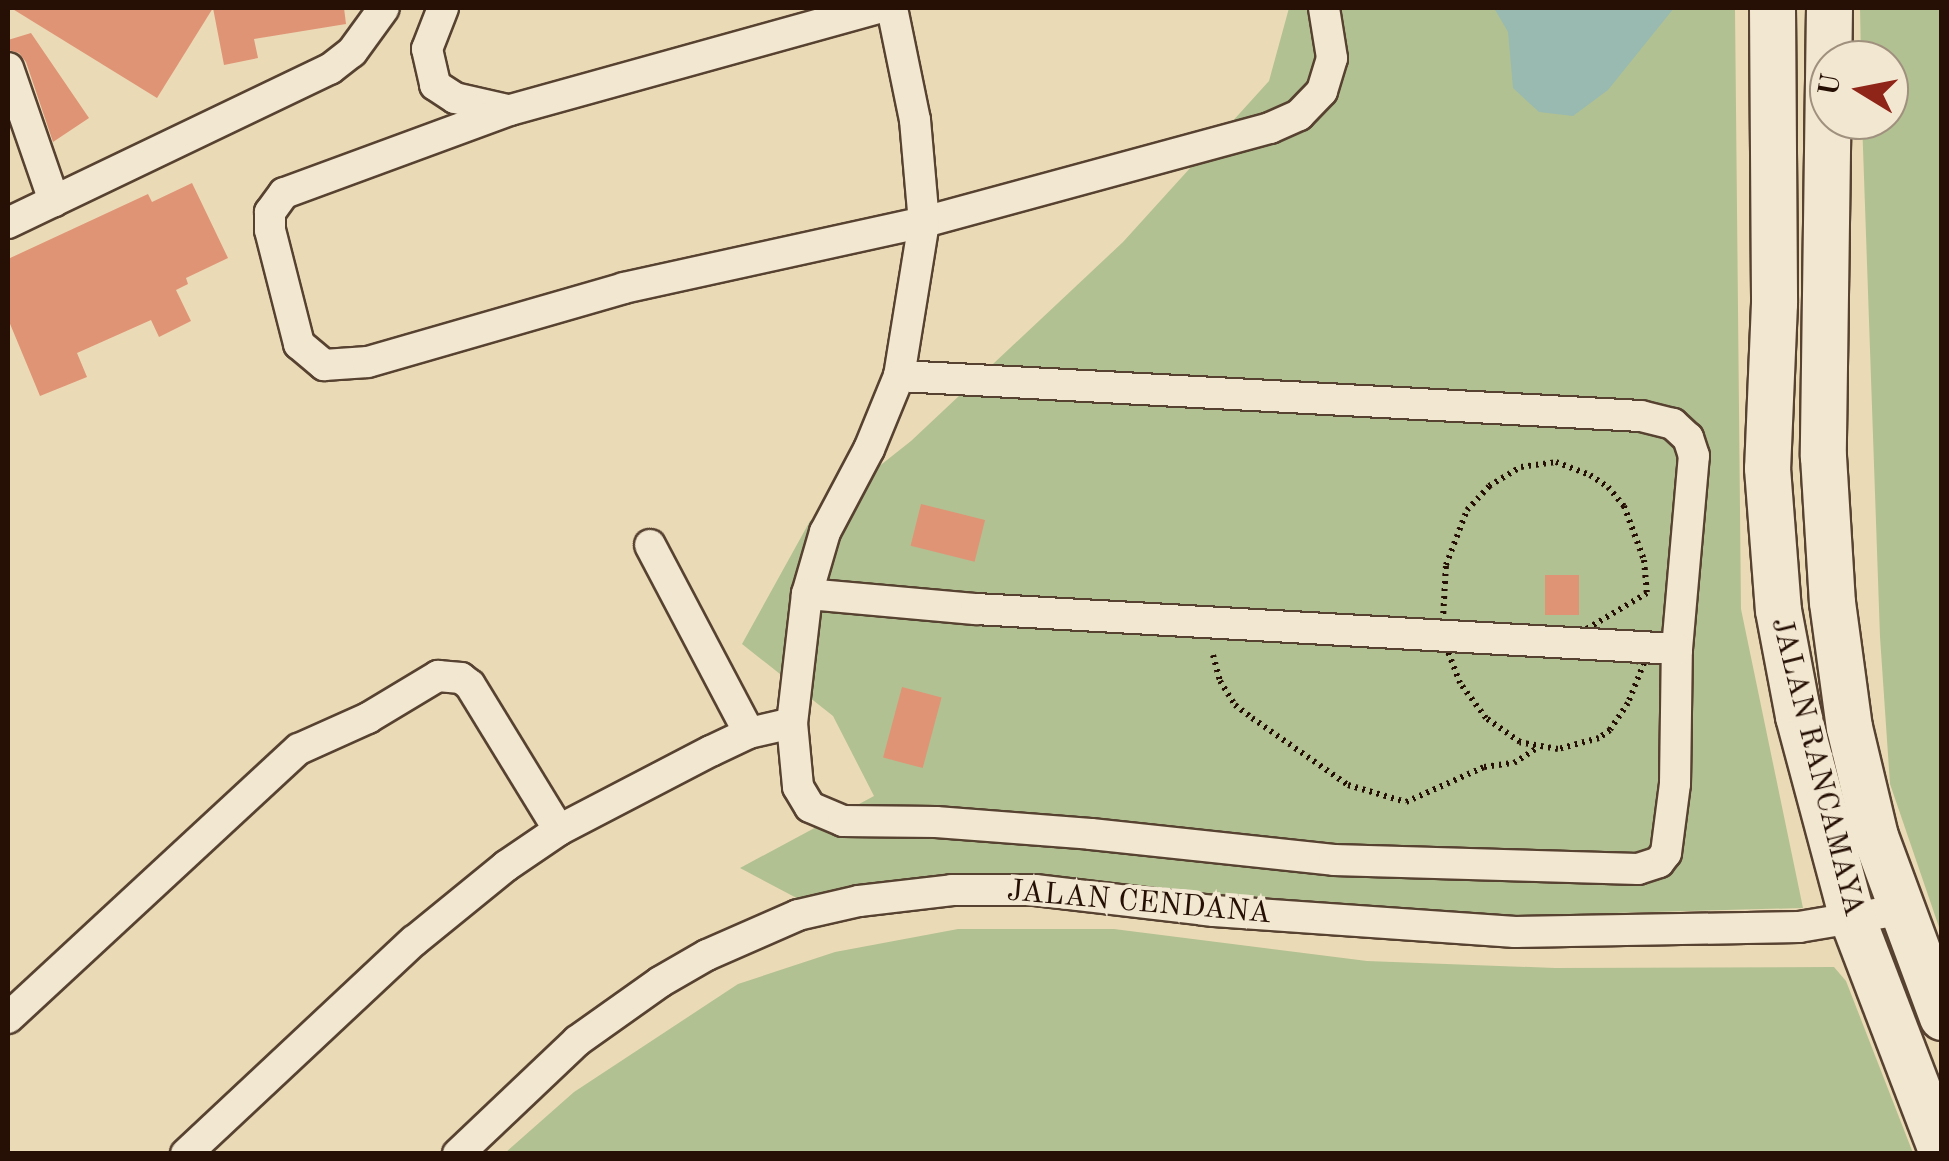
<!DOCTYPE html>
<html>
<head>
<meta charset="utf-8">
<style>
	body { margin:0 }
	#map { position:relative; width:1949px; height:1161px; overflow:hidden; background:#ebdab6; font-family:"Old Standard TT",serif }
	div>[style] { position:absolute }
	.green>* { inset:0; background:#b2c192 }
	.water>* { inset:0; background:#98bab1 }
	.building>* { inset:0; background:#df9476; transform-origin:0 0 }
	.path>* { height:6px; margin-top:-3px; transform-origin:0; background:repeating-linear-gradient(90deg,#261005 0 2.5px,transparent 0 7.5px) }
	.roads { filter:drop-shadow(2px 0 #574231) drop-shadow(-2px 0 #574231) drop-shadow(0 2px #574231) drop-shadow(0 -2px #574231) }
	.street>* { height:30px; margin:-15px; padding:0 15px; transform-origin:15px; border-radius:15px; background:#f2e7d0 }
	.secondary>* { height:45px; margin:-22.5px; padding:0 22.5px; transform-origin:22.5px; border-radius:22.5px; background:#f2e7d0 }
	span { translate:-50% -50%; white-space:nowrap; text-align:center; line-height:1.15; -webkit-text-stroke:8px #f2e7d0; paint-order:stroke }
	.street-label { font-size:30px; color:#261005 }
	.frame { position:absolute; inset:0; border:10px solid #261005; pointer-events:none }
	.north { position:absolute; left:1809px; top:40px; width:100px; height:100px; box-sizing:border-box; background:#f2e7d0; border:2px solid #a0917f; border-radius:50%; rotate:280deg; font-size:28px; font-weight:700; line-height:40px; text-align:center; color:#261005 }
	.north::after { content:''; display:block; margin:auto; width:35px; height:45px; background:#8f2418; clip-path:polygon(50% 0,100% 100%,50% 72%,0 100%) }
</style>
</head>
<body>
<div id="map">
	<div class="green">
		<i style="clip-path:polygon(1289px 8px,1735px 8px,1741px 609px,1803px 908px,1390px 919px,1237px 898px,1096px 889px,808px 904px,740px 868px,874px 796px,833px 716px,742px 644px,810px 521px,911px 441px,1123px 242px,1269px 81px)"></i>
		<i style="clip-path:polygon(1860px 8px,1941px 8px,1941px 933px,1890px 784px,1880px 637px,1862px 120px,1889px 120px,1889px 60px,1861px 60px)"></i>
		<i style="clip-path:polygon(958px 929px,1114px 929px,1367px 961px,1555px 968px,1834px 967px,1846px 981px,1913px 1153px,505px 1153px,574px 1092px,738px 984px,835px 952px)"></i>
	</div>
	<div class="water">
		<i style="clip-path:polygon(1494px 8px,1674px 8px,1608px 90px,1573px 116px,1539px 112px,1513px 88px,1508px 32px)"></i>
	</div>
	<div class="building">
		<i style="clip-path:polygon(11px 8px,213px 8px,157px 98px)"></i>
		<i style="clip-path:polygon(213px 8px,344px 8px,346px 24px,254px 39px,258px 58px,224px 65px)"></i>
		<i style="clip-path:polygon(31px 33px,89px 118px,53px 142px,26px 62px,19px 53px,8px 50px,8px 40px)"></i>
		<i style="clip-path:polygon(192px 183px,228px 258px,186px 278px,188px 284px,176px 290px,191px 321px,159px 337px,151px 320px,77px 353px,87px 377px,40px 396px,8px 319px,8px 259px,148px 194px,152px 202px)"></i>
		<i style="left:921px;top:504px;width:66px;height:43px;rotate:14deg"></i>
		<i style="left:1579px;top:575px;width:40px;height:34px;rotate:90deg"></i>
		<i style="left:902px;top:687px;width:41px;height:73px;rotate:15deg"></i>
	</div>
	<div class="path">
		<i style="left:1556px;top:462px;width:36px;rotate:21deg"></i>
		<i style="left:1590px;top:475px;width:22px;rotate:34deg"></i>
		<i style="left:1608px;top:487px;width:25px;rotate:50deg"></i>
		<i style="left:1624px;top:506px;width:58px;rotate:69.7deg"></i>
		<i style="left:1644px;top:560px;width:33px;rotate:85deg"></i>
		<i style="left:1647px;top:593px;width:98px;rotate:149.2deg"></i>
		<i style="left:1563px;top:643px;width:83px;rotate:13.9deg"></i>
		<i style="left:1644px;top:663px;width:43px;rotate:111.8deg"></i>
		<i style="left:1628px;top:703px;width:32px;rotate:124deg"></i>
		<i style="left:1610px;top:730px;width:14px;rotate:144deg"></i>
		<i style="left:1599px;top:738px;width:42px;rotate:165deg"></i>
		<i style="left:1558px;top:749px;width:39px;rotate:-170deg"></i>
		<i style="left:1520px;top:742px;width:42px;rotate:-144.8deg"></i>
		<i style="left:1486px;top:718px;width:44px;rotate:-126.6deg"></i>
		<i style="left:1460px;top:683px;width:50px;rotate:-111deg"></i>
		<i style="left:1442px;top:636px;width:71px;rotate:-86.8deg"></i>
		<i style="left:1446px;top:565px;width:59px;rotate:-69.1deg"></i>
		<i style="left:1467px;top:510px;width:33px;rotate:-47deg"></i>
		<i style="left:1489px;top:486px;width:37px;rotate:-31deg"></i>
		<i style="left:1521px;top:467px;width:35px;rotate:-8deg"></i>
		<i style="left:1213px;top:655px;width:27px;rotate:75deg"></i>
		<i style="left:1220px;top:681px;width:28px;rotate:58deg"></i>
		<i style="left:1235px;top:705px;width:21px;rotate:37deg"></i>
		<i style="left:1252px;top:718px;width:117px;rotate:34.9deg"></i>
		<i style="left:1348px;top:785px;width:60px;rotate:16.3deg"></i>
		<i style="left:1406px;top:802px;width:85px;rotate:-24.2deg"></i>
		<i style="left:1484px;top:767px;width:30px;rotate:-8deg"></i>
		<i style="left:1514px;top:763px;width:27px;rotate:-33deg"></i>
	</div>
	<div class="roads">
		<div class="street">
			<i style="left:443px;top:8px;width:44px;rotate:111.3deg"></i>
			<i style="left:427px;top:49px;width:37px;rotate:77deg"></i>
			<i style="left:435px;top:85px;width:24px;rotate:33deg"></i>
			<i style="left:455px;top:98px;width:53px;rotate:13deg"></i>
			<i style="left:878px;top:8px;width:382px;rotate:164.5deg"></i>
			<i style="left:510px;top:110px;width:241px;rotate:159.8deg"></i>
			<i style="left:284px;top:193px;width:24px;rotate:126deg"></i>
			<i style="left:270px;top:212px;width:18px;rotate:90deg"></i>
			<i style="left:270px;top:230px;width:118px;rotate:75.7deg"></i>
			<i style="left:299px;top:344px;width:33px;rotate:40deg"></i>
			<i style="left:324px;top:365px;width:44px;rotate:-3.9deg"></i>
			<i style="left:368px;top:362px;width:266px;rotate:-16.1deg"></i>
			<i style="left:624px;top:288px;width:307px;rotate:-12.4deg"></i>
			<i style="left:924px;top:222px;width:359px;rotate:-15.2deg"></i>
			<i style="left:1270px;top:128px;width:32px;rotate:-24deg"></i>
			<i style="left:1299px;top:115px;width:33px;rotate:-46deg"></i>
			<i style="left:1322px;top:91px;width:34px;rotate:-73deg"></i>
			<i style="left:1332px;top:58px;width:51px;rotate:-99.1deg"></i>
			<i style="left:892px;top:8px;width:114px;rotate:78.4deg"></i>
			<i style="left:915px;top:120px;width:102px;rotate:85deg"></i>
			<i style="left:924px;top:222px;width:156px;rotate:99.2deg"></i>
			<i style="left:899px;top:376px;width:79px;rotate:112.3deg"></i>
			<i style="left:869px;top:449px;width:94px;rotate:117.9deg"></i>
			<i style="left:825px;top:532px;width:65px;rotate:106.2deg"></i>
			<i style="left:807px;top:594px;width:130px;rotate:96.6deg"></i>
			<i style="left:792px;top:723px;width:64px;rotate:84.6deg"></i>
			<i style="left:798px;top:787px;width:23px;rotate:59deg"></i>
			<i style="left:810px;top:807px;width:36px;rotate:23deg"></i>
			<i style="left:843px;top:821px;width:93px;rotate:0.6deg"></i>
			<i style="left:936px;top:822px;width:155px;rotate:4.4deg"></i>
			<i style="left:1091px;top:834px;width:244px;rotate:6.1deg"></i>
			<i style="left:1334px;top:860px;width:304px;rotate:1.7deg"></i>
			<i style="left:1638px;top:869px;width:22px;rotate:-18deg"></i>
			<i style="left:1659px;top:862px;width:11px;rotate:-52deg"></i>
			<i style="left:1666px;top:853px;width:70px;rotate:-82.6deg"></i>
			<i style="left:1675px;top:784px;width:135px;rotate:-89.2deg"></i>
			<i style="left:1677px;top:649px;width:194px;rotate:-85deg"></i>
			<i style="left:1694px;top:456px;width:19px;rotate:-108deg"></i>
			<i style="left:1688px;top:438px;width:21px;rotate:-137deg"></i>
			<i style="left:1673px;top:424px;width:33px;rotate:-166deg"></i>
			<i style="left:1641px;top:416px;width:743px;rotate:-176.91deg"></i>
			<i style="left:8px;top:68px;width:141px;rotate:70.9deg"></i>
			<i style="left:8px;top:223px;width:357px;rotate:-25.6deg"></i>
			<i style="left:330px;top:69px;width:28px;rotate:-38deg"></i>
			<i style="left:352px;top:52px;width:54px;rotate:-54deg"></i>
			<i style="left:650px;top:545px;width:212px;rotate:62.2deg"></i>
			<i style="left:807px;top:594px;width:170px;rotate:5.1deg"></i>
			<i style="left:976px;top:609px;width:702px;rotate:3.27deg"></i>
			<i style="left:8px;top:1018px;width:396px;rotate:-42.8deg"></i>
			<i style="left:299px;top:749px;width:76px;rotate:-24.2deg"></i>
			<i style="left:368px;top:718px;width:82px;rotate:-31deg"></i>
			<i style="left:438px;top:676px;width:23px;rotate:5deg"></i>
			<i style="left:461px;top:678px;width:11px;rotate:38deg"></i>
			<i style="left:470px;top:685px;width:170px;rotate:58.5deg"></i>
			<i style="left:186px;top:1154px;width:312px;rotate:-43.1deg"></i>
			<i style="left:414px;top:941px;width:119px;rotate:-39.2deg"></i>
			<i style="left:506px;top:866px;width:64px;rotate:-34.2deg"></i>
			<i style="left:559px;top:830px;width:171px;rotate:-27.5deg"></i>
			<i style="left:711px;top:751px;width:42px;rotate:-25.3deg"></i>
			<i style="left:749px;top:733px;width:44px;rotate:-13.1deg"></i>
			<i style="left:458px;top:1154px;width:164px;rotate:-43.5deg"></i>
			<i style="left:577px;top:1041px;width:102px;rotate:-35.4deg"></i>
			<i style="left:660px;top:982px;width:54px;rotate:-29.9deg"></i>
			<i style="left:707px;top:955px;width:99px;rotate:-23.7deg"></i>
			<i style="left:798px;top:915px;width:63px;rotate:-12.9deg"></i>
			<i style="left:859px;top:901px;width:94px;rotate:-6.7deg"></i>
			<i style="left:952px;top:890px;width:83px"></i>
			<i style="left:1035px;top:890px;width:180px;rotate:6.7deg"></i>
			<i style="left:1214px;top:911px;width:302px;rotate:4deg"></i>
			<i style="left:1515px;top:932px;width:284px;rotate:-1deg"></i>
			<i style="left:1799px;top:927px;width:101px;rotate:-9.6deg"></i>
		</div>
		<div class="secondary">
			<i style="left:1772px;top:8px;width:295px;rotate:89.6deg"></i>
			<i style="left:1774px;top:303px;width:165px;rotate:92.4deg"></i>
			<i style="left:1767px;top:468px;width:142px;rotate:85.6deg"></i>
			<i style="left:1778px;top:610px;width:108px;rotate:79.3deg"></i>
			<i style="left:1798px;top:716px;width:209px;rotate:75deg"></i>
			<i style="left:1852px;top:918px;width:251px;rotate:69deg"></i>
			<i style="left:1829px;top:8px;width:448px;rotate:90.8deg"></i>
			<i style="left:1823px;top:456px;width:146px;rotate:86.5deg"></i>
			<i style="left:1832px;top:602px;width:126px;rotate:82.3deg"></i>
			<i style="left:1849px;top:727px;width:112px;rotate:76.6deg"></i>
			<i style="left:1875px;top:836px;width:193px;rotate:69.7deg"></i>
		</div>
	</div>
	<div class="street-label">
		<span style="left:1817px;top:767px;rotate:76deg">JALAN RANCAMAYA</span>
		<span style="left:1139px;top:903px;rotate:5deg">JALAN CENDANA</span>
	</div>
	<div class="frame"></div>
	<div class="north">U</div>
</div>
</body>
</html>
